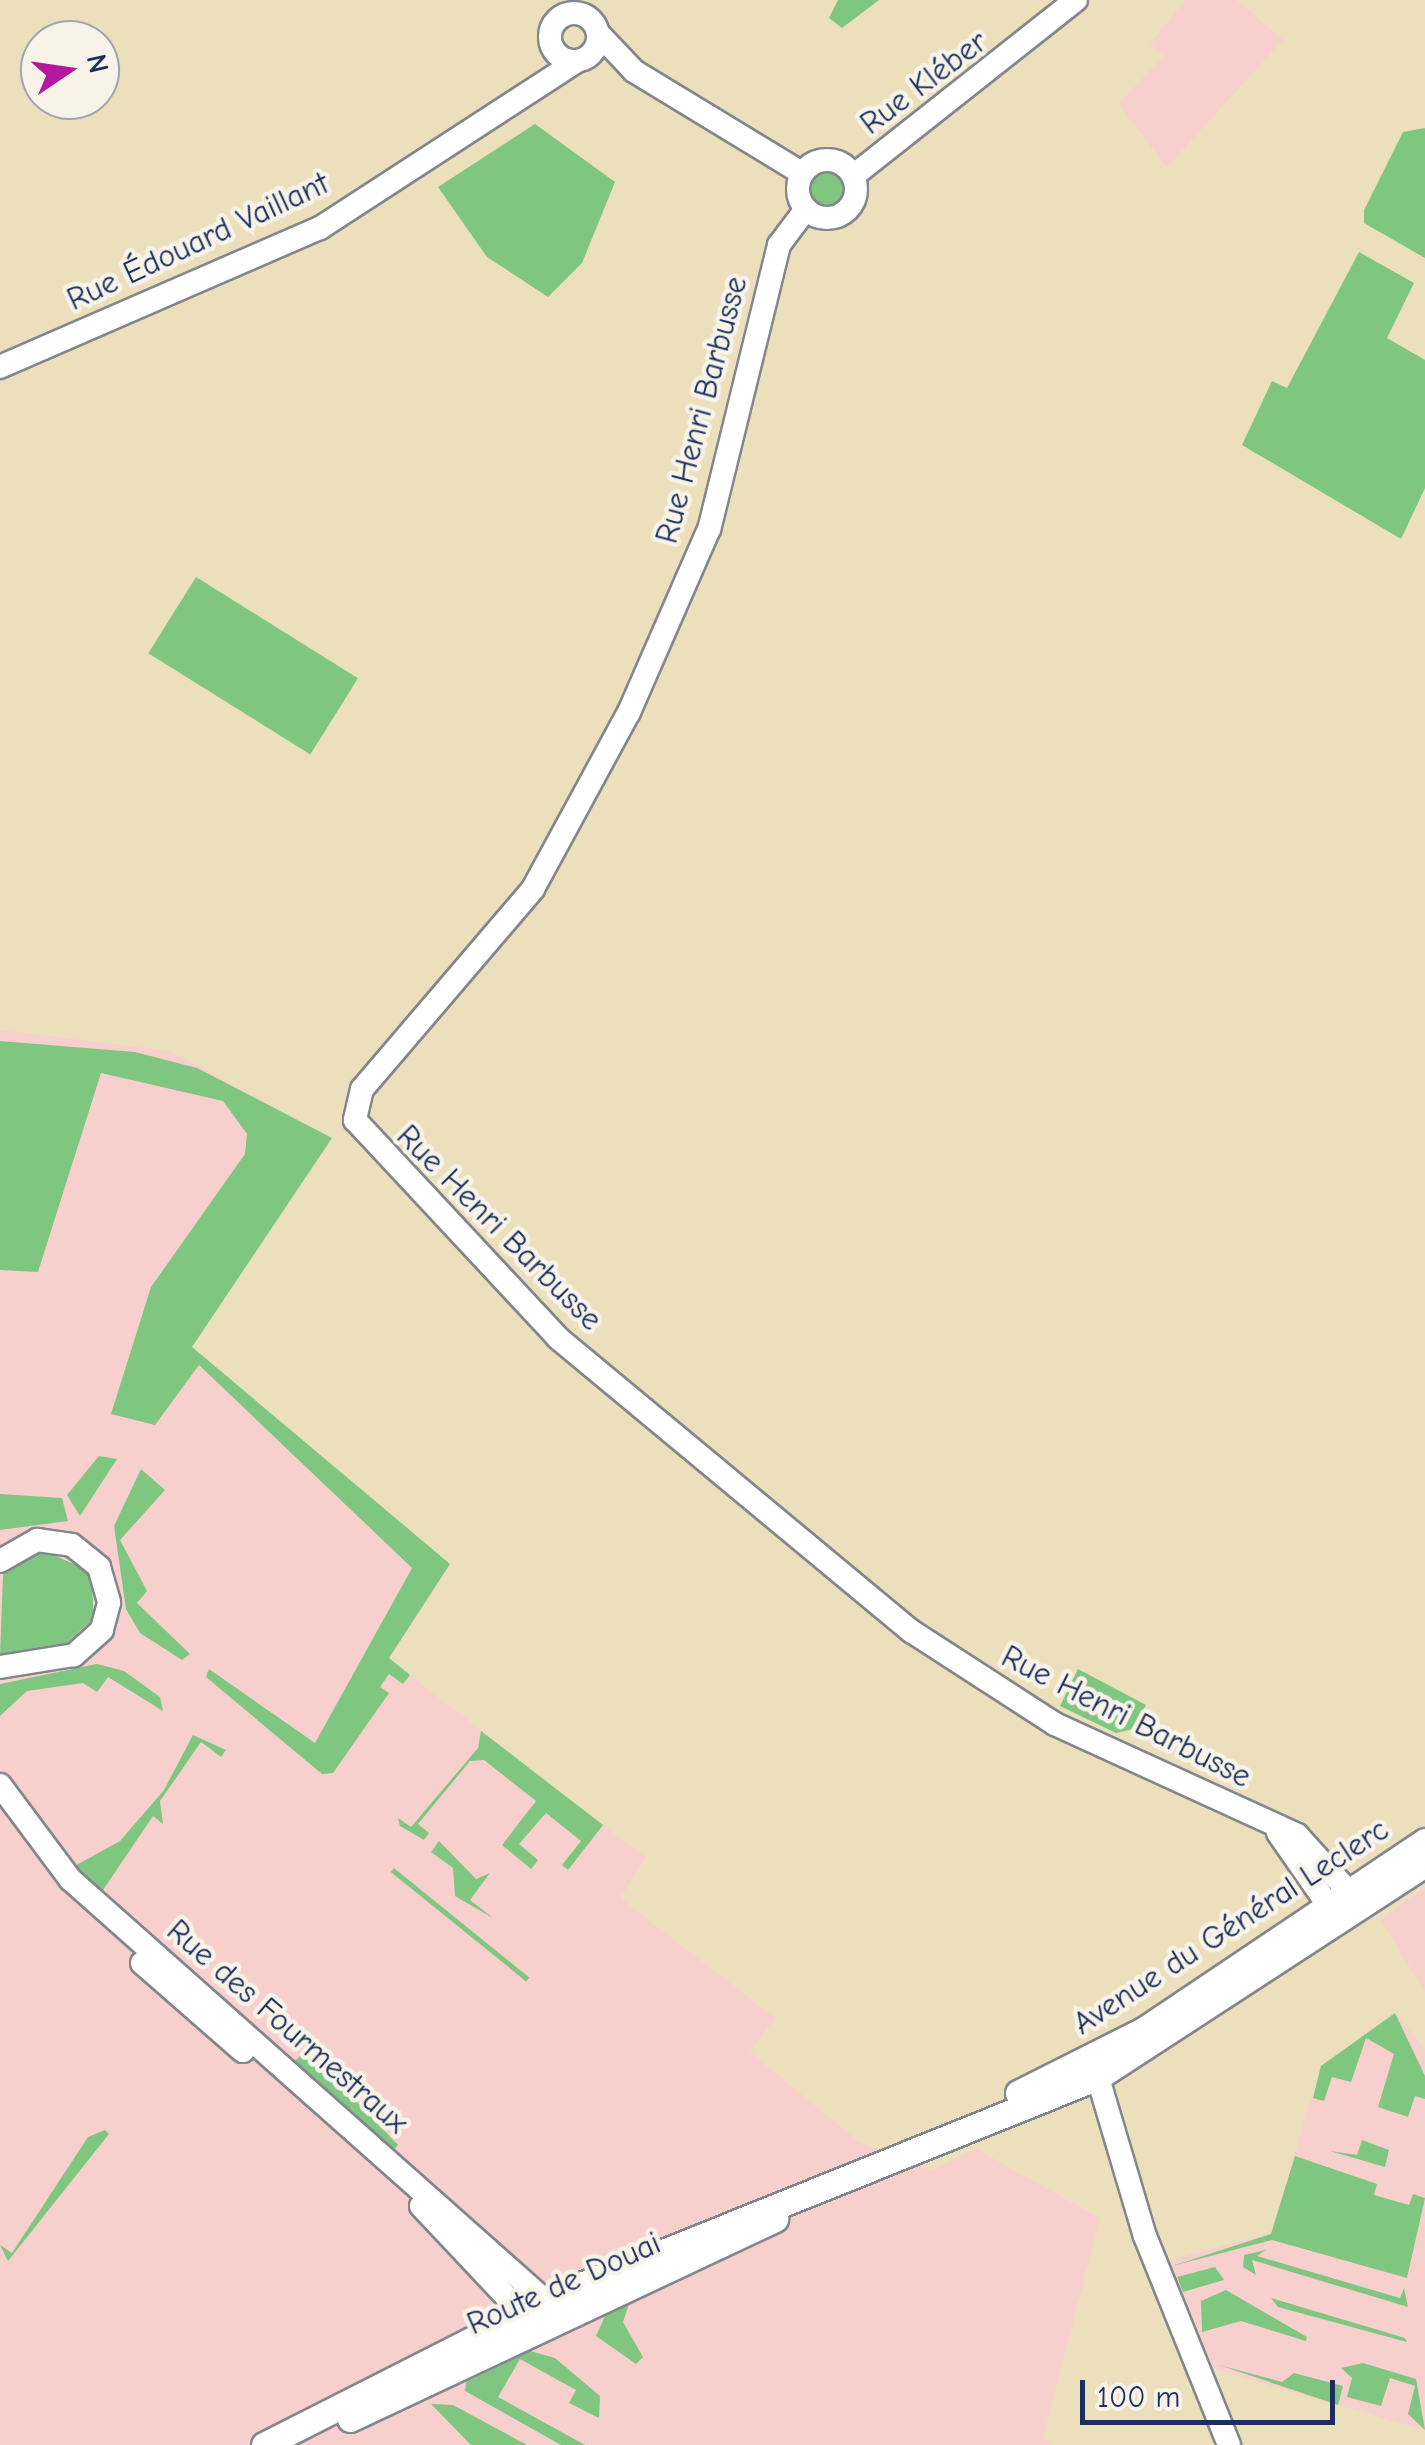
<!DOCTYPE html>
<html>
<head>
<meta charset="utf-8">
<style>
	body { margin:0 }
	#map { position:relative; width:1425px; height:2445px; overflow:hidden; background:#ebdfbc; font-family:"Comic Neue",sans-serif }
	div>[style] { position:absolute }
	.built>* { inset:0; background:#f7d0cd }
	.green>* { inset:0; background:#7fc681; transform-origin:0 0 }
	.round { border-radius:50% }
	.roads { filter:drop-shadow(2px 0 #83878d) drop-shadow(-2px 0 #83878d) drop-shadow(0 2px #83878d) drop-shadow(0 -2px #83878d) }
	.tertiary>* { height:22px; margin:-11px; padding:0 11px; transform-origin:11px; border-radius:11px; background:#fff }
	.tertiary>.ring { margin:-11px; padding:0; box-sizing:content-box; background:none; border:22px solid #fff; border-radius:50% }
	.secondary>* { height:25px; margin:-12.5px; padding:0 12.5px; transform-origin:12.5px; border-radius:12.5px; background:#fff }
	span { translate:-50% -50%; white-space:nowrap; text-align:center; line-height:1.15; -webkit-text-stroke:9px #f7f3e8; paint-order:stroke }
	.street-label { font-size:32px; color:#1b2f5e }
	.north { position:absolute; left:20px; top:20px; width:100px; height:100px; box-sizing:border-box; background:#f7f3e8; border:2px solid #9fa5b1; border-radius:50%; rotate:77deg; font-size:28px; font-weight:700; line-height:40px; text-align:center; color:#1b2f5e }
	.north::after { content:''; display:block; margin:auto; width:35px; height:45px; background:#b5179e; clip-path:polygon(50% 0,100% 100%,50% 72%,0 100%) }
	.scale { position:absolute; left:1080px; top:2380px; width:255px; height:45px; box-sizing:border-box; border:5px solid #1b2f5e; border-top:0; padding-left:12px; font-size:30px; line-height:35px; white-space:nowrap; color:#1b2f5e; -webkit-text-stroke:8px #f7f3e8; paint-order:stroke }
</style>
</head>
<body>
<div id="map">
	<div class="built">
		<i style="clip-path:polygon(1185px 0,1237px 0,1283px 40px,1167px 167px,1118px 104px,1164px 56px,1150px 44px)"></i>
		<i style="clip-path:polygon(0 1030px,170px 1051px,332px 1138px,192px 1347px,450px 1564px,389px 1659px,646px 1858px,620px 1898px,775px 2018px,750px 2052px,859px 2142px,931px 2170px,976px 2149px,1100px 2218px,1043px 2438px,1053px 2445px,0 2445px)"></i>
		<i style="clip-path:polygon(1425px 1888px,1425px 1992px,1380px 1919px)"></i>
		<i style="clip-path:polygon(1395px 2013px,1425px 2049px,1425px 2430px,1214px 2369px,1170px 2260px,1271px 2233px,1321px 2066px)"></i>
	</div>
	<div class="green">
		<i style="clip-path:polygon(838px 0,879px 0,842px 28px,829px 18px)"></i>
		<i style="clip-path:polygon(535px 124px,615px 182px,582px 263px,548px 297px,487px 257px,438px 187px)"></i>
		<i style="clip-path:polygon(1425px 128px,1425px 258px,1364px 223px,1364px 210px,1403px 132px)"></i>
		<i class="round" style="left:807px;top:170px;width:38px;height:38px"></i>
		<i style="clip-path:polygon(1359px 252px,1414px 283px,1387px 338px,1425px 360px,1425px 488px,1401px 539px,1242px 445px,1272px 381px,1287px 388px)"></i>
		<i style="left:196px;top:577px;width:191px;height:90px;rotate:32deg"></i>
		<i style="clip-path:polygon(0 1041px,135px 1052px,197px 1068px,332px 1138px,192px 1347px,450px 1564px,389px 1658px,410px 1675px,403px 1684px,389px 1674px,380px 1687px,389px 1693px,333px 1773px,322px 1774px,206px 1677px,209px 1669px,315px 1743px,412px 1568px,199px 1365px,155px 1425px,111px 1414px,151px 1287px,245px 1154px,247px 1134px,223px 1101px,101px 1073px,38px 1272px,0 1270px)"></i>
		<i style="clip-path:polygon(99px 1456px,117px 1459px,80px 1516px,67px 1495px)"></i>
		<i style="clip-path:polygon(141px 1469px,165px 1490px,120px 1540px,147px 1591px,137px 1603px,190px 1654px,182px 1660px,140px 1633px,126px 1609px,114px 1526px)"></i>
		<i style="clip-path:polygon(0 1494px,62px 1498px,68px 1521px,0 1530px)"></i>
		<i style="clip-path:polygon(43px 1550px,91px 1572px,94px 1618px,60px 1649px,0 1656px,3px 1574px)"></i>
		<i style="clip-path:polygon(97px 1664px,124px 1671px,160px 1697px,163px 1711px,108px 1677px,97px 1692px,83px 1683px,27px 1691px,0 1716px,0 1684px)"></i>
		<i style="clip-path:polygon(1078px 1669px,1146px 1705px,1133px 1729px,1116px 1733px,1060px 1706px)"></i>
		<i style="clip-path:polygon(481px 1731px,603px 1825px,568px 1870px,562px 1865px,581px 1841px,546px 1813px,519px 1844px,538px 1860px,531px 1869px,502px 1845px,536px 1801px,484px 1760px,470px 1761px,418px 1824px,429px 1833px,424px 1840px,400px 1826px,398px 1818px,411px 1827px,478px 1748px)"></i>
		<i style="clip-path:polygon(193px 1735px,226px 1750px,221px 1757px,201px 1742px,160px 1801px,163px 1824px,153px 1816px,101px 1893px,73px 1867px,120px 1841px,164px 1790px)"></i>
		<i style="clip-path:polygon(439px 1841px,476px 1879px,490px 1873px,470px 1900px,493px 1918px,455px 1896px,453px 1868px,431px 1852px)"></i>
		<i style="left:394px;top:1868px;width:174px;height:5px;rotate:39deg"></i>
		<i style="clip-path:polygon(1395px 2013px,1425px 2076px,1425px 2099px,1415px 2096px,1408px 2117px,1378px 2107px,1394px 2054px,1366px 2038px,1351px 2082px,1332px 2077px,1324px 2101px,1313px 2098px,1321px 2066px)"></i>
		<i style="clip-path:polygon(307px 2049px,398px 2145px,393px 2151px,294px 2062px)"></i>
		<i style="clip-path:polygon(105px 2130px,109px 2134px,8px 2261px,0 2245px,12px 2253px,88px 2137px)"></i>
		<i style="clip-path:polygon(1362px 2140px,1389px 2150px,1385px 2167px,1330px 2151px,1357px 2155px)"></i>
		<i style="clip-path:polygon(1295px 2156px,1377px 2184px,1374px 2195px,1409px 2205px,1413px 2194px,1425px 2198px,1407px 2278px,1272px 2240px,1172px 2266px,1271px 2234px)"></i>
		<i style="clip-path:polygon(1266px 2250px,1257px 2256px,1400px 2298px,1404px 2288px,1408px 2307px,1252px 2260px,1256px 2275px,1243px 2267px,1244px 2255px)"></i>
		<i style="clip-path:polygon(1215px 2267px,1224px 2280px,1183px 2292px,1177px 2277px)"></i>
		<i style="clip-path:polygon(1226px 2290px,1307px 2337px,1306px 2341px,1241px 2321px,1202px 2332px,1201px 2301px)"></i>
		<i style="clip-path:polygon(1271px 2298px,1405px 2338px,1407px 2342px,1278px 2307px)"></i>
		<i style="clip-path:polygon(629px 2304px,623px 2322px,643px 2357px,636px 2364px,596px 2336px,605px 2316px)"></i>
		<i style="clip-path:polygon(530px 2351px,555px 2358px,600px 2396px,599px 2418px,569px 2403px,576px 2390px,520px 2359px,498px 2397px,585px 2445px,561px 2445px,465px 2391px,466px 2382px)"></i>
		<i style="clip-path:polygon(1363px 2363px,1416px 2379px,1425px 2430px,1408px 2414px,1415px 2386px,1390px 2378px,1381px 2406px,1347px 2397px,1352px 2378px,1341px 2368px)"></i>
		<i style="clip-path:polygon(1219px 2365px,1282px 2382px,1294px 2373px,1343px 2386px,1338px 2405px)"></i>
		<i style="clip-path:polygon(431px 2404px,453px 2405px,527px 2445px,471px 2445px)"></i>
	</div>
	<div class="roads">
		<div class="tertiary">
			<i class="ring" style="left:550px;top:13px;width:26px;height:26px"></i>
			<i style="left:598px;top:33px;width:52px;rotate:46.5deg"></i>
			<i style="left:634px;top:71px;width:197px;rotate:31.3deg"></i>
			<i class="ring" style="left:798px;top:160px;width:36px;height:36px"></i>
			<i style="left:853px;top:176px;width:284px;rotate:-38.3deg"></i>
			<i style="left:806px;top:209px;width:45px;rotate:126.9deg"></i>
			<i style="left:779px;top:245px;width:292px;rotate:103.8deg"></i>
			<i style="left:709px;top:529px;width:200px;rotate:113.6deg"></i>
			<i style="left:629px;top:712px;width:201px;rotate:118.5deg"></i>
			<i style="left:533px;top:889px;width:263px;rotate:130.5deg"></i>
			<i style="left:362px;top:1089px;width:32px;rotate:103deg"></i>
			<i style="left:355px;top:1120px;width:298px;rotate:47deg"></i>
			<i style="left:558px;top:1338px;width:459px;rotate:39.7deg"></i>
			<i style="left:911px;top:1631px;width:171px;rotate:32.9deg"></i>
			<i style="left:1055px;top:1724px;width:266px;rotate:24.6deg"></i>
			<i style="left:1297px;top:1835px;width:77px;rotate:47.6deg"></i>
			<i style="left:0;top:367px;width:349px;rotate:-23.5deg"></i>
			<i style="left:320px;top:228px;width:305px;rotate:-33deg"></i>
			<i style="left:0;top:1561px;width:43px;rotate:-29.6deg"></i>
			<i style="left:37px;top:1540px;width:35px;rotate:8deg"></i>
			<i style="left:72px;top:1545px;width:35px;rotate:39deg"></i>
			<i style="left:99px;top:1567px;width:37px;rotate:74deg"></i>
			<i style="left:109px;top:1603px;width:28px;rotate:105deg"></i>
			<i style="left:102px;top:1630px;width:38px;rotate:138deg"></i>
			<i style="left:74px;top:1655px;width:75px;rotate:170.8deg"></i>
			<i style="left:0;top:1785px;width:117px;rotate:53.3deg"></i>
			<i style="left:70px;top:1879px;width:654px;rotate:41.59deg"></i>
			<i style="left:1278px;top:1833px;width:88px;rotate:55.2deg"></i>
			<i style="left:142px;top:1963px;width:134px;rotate:41.1deg"></i>
			<i style="left:1093px;top:2061px;width:183px;rotate:73.5deg"></i>
			<i style="left:1145px;top:2236px;width:225px;rotate:68.1deg"></i>
			<i style="left:421px;top:2206px;width:163px;rotate:46.7deg"></i>
		</div>
		<div class="secondary">
			<i style="left:1018px;top:2093px;width:142px;rotate:-26.7deg"></i>
			<i style="left:1145px;top:2029px;width:337px;rotate:-33.9deg"></i>
			<i style="left:350px;top:2419px;width:470px;rotate:-25.2deg"></i>
			<i style="left:264px;top:2445px;width:350px;rotate:-26.9deg"></i>
			<i style="left:576px;top:2287px;width:563px;rotate:-21.91deg"></i>
			<i style="left:1098px;top:2077px;width:390px;rotate:-33.1deg"></i>
		</div>
	</div>
	<div class="street-label">
		<span style="left:924px;top:83px;rotate:-37deg">Rue Kléber</span>
		<span style="left:198px;top:242px;rotate:-25deg">Rue Édouard Vaillant</span>
		<span style="left:702px;top:410px;rotate:-75deg">Rue Henri Barbusse</span>
		<span style="left:499px;top:1228px;rotate:45deg">Rue Henri Barbusse</span>
		<span style="left:1126px;top:1717px;rotate:27deg">Rue Henri Barbusse</span>
		<span style="left:1231px;top:1927px;rotate:-33deg">Avenue du Général Leclerc</span>
		<span style="left:287px;top:2027px;rotate:41deg">Rue des Fourmestraux</span>
		<span style="left:564px;top:2284px;rotate:-24deg">Route de Douai</span>
	</div>
	<div class="north">N</div>
	<div class="scale">100 m</div>
</div>
</body>
</html>
